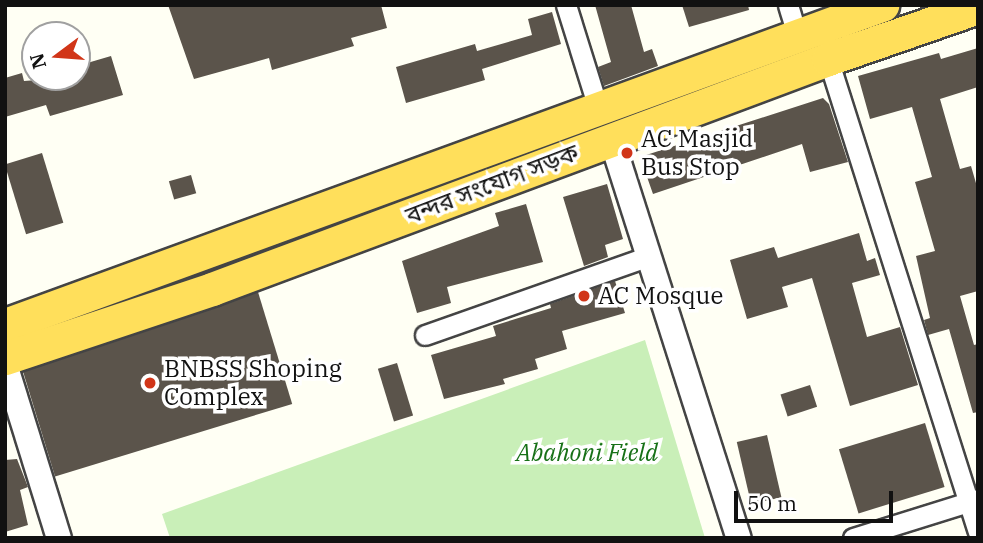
<!DOCTYPE html>
<html>
<head>
<meta charset="utf-8">
<style>
	body { margin:0 }
	#map { position:relative; width:983px; height:543px; overflow:hidden; background:#fffff4; font-family:"IBM Plex Serif","Noto Sans Bengali",serif }
	div>[style] { position:absolute }
	.green>* { inset:0; background:#c9efb8 }
	.building>* { inset:0; background:#5b544b; transform-origin:0 0 }
	.roads { filter:drop-shadow(2px 0 #444) drop-shadow(-2px 0 #444) drop-shadow(0 2px #444) drop-shadow(0 -2px #444) }
	.minor>* { height:19px; margin:-9.5px; padding:0 9.5px; transform-origin:9.5px; border-radius:9.5px; background:#fff }
	.tertiary>* { height:24px; margin:-12px; padding:0 12px; transform-origin:12px; border-radius:12px; background:#fff }
	.trunk>* { height:33px; margin:-16.5px; padding:0 16.5px; transform-origin:16.5px; border-radius:16.5px; background:#ffdf5b }
	.dots>* { width:19px; height:19px; translate:-50% -50%; box-sizing:border-box; border:4px solid #fff; border-radius:50% }
	span { translate:-50% -50%; white-space:nowrap; text-align:center; line-height:1.15; -webkit-text-stroke:7px #fff; paint-order:stroke }
	.poi-label { font-size:24px; color:#111 }
	.left { translate:0 -50%; text-align:left }
	.street-label { font-size:24px; color:#111 }
	.park-label { font-size:24px; color:#187118; font-style:italic }
	.frame { position:absolute; inset:0; border:7px solid #111; pointer-events:none }
	.north { position:absolute; left:21px; top:21px; width:70px; height:70px; box-sizing:border-box; background:#fff; border:2px solid #a0a0a0; border-radius:50%; rotate:254deg; font-size:19px; font-weight:700; line-height:28px; text-align:center; color:#111 }
	.north::after { content:''; display:block; margin:auto; width:24px; height:32px; background:#d13518; clip-path:polygon(50% 0,100% 100%,50% 72%,0 100%) }
	.scale { position:absolute; left:734px; top:491px; width:159px; height:32px; box-sizing:border-box; border:4px solid #111; border-top:0; padding-left:9px; font-size:21px; line-height:24px; white-space:nowrap; color:#111; -webkit-text-stroke:5px #fff; paint-order:stroke }
</style>
</head>
<body>
<div id="map">
	<div class="green">
		<i style="clip-path:polygon(645px 340px,705px 538px,170px 538px,162px 514px)"></i>
	</div>
	<div class="building">
		<i style="clip-path:polygon(168px 5px,381px 5px,387px 28px,351px 38px,354px 46px,272px 70px,269px 58px,194px 79px)"></i>
		<i style="clip-path:polygon(595px 5px,631px 5px,644px 52px,652px 49px,658px 66px,604px 86px,598px 67px,611px 62px)"></i>
		<i style="clip-path:polygon(682px 5px,748px 5px,749px 10px,689px 27px)"></i>
		<i style="clip-path:polygon(552px 12px,561px 44px,482px 69px,485px 80px,406px 103px,396px 67px,475px 44px,477px 51px,532px 35px,528px 19px)"></i>
		<i style="clip-path:polygon(978px 48px,978px 87px,940px 99px,960px 169px,971px 166px,978px 190px,978px 291px,960px 296px,974px 345px,978px 344px,978px 412px,973px 413px,949px 329px,928px 335px,924px 320px,930px 318px,916px 256px,935px 251px,915px 182px,932px 177px,912px 107px,870px 119px,858px 76px,939px 53px,941px 59px)"></i>
		<i style="clip-path:polygon(111px 56px,123px 95px,50px 116px,46px 105px,5px 117px,5px 78px,22px 73px,24px 81px,77px 77px,77px 66px)"></i>
		<i style="clip-path:polygon(823px 98px,829px 104px,848px 162px,810px 172px,802px 144px,653px 194px,640px 157px)"></i>
		<i style="left:42px;top:153px;width:73px;height:39px;rotate:73deg"></i>
		<i style="left:191px;top:175px;width:19px;height:23px;rotate:74deg"></i>
		<i style="clip-path:polygon(607px 184px,623px 239px,605px 245px,608px 257px,584px 266px,563px 197px)"></i>
		<i style="clip-path:polygon(526px 204px,543px 262px,447px 287px,451px 303px,417px 313px,402px 261px,499px 226px,495px 213px)"></i>
		<i style="clip-path:polygon(859px 233px,867px 261px,875px 258px,880px 275px,852px 283px,867px 337px,900px 327px,918px 385px,850px 406px,812px 278px,782px 287px,788px 307px,747px 319px,730px 260px,774px 247px,778px 258px)"></i>
		<i style="clip-path:polygon(615px 281px,625px 313px,562px 331px,567px 349px,535px 359px,538px 369px,503px 379px,505px 384px,444px 399px,431px 355px,496px 336px,493px 326px,551px 308px,550px 304px)"></i>
		<i style="left:258px;top:292px;width:117px;height:248px;rotate:73deg"></i>
		<i style="left:397px;top:363px;width:55px;height:20px;rotate:73deg"></i>
		<i style="left:810px;top:385px;width:23px;height:31px;rotate:72deg"></i>
		<i style="left:925px;top:423px;width:67px;height:90px;rotate:73deg"></i>
		<i style="left:767px;top:435px;width:64px;height:31px;rotate:77deg"></i>
		<i style="clip-path:polygon(17px 459px,28px 487px,20px 490px,28px 525px,5px 532px,5px 460px)"></i>
	</div>
	<div class="roads">
		<div class="minor">
			<i style="left:566px;top:5px;width:108px;rotate:72.7deg"></i>
			<i style="left:788px;top:5px;width:31px;rotate:73deg"></i>
			<i style="left:828px;top:59px;width:496px;rotate:72.4deg"></i>
			<i style="left:425px;top:335px;width:238px;rotate:-19.4deg"></i>
			<i style="left:853px;top:538px;width:131px;rotate:-17.3deg"></i>
		</div>
		<div class="tertiary">
			<i style="left:611px;top:138px;width:420px;rotate:72.3deg"></i>
			<i style="left:5px;top:364px;width:182px;rotate:72.8deg"></i>
		</div>
		<div class="trunk">
			<i style="left:5px;top:325px;width:934px;rotate:-20.05deg"></i>
			<i style="left:5px;top:358px;width:218px;rotate:-18.4deg"></i>
			<i style="left:212px;top:289px;width:658px;rotate:-20.47deg"></i>
			<i style="left:828px;top:59px;width:159px;rotate:-19.1deg"></i>
		</div>
	</div>
	<div class="dots">
		<i style="left:627px;top:153px;background:#d13518"></i>
		<i style="left:584px;top:296px;background:#d13518"></i>
		<i style="left:150px;top:383px;background:#d13518"></i>
	</div>
	<div class="poi-label">
		<span class="left" style="left:641px;top:153px">AC Masjid<br>Bus Stop</span>
		<span class="left" style="left:598px;top:296px">AC Mosque</span>
		<span class="left" style="left:164px;top:383px">BNBSS Shoping<br>Complex</span>
	</div>
	<div class="street-label">
		<span style="left:492px;top:184px;rotate:-21deg">বন্দর সংযোগ সড়ক</span>
	</div>
	<div class="park-label">
		<span style="left:587px;top:453px">Abahoni Field</span>
	</div>
	<div class="frame"></div>
	<div class="north">N</div>
	<div class="scale">50 m</div>
</div>
</body>
</html>
